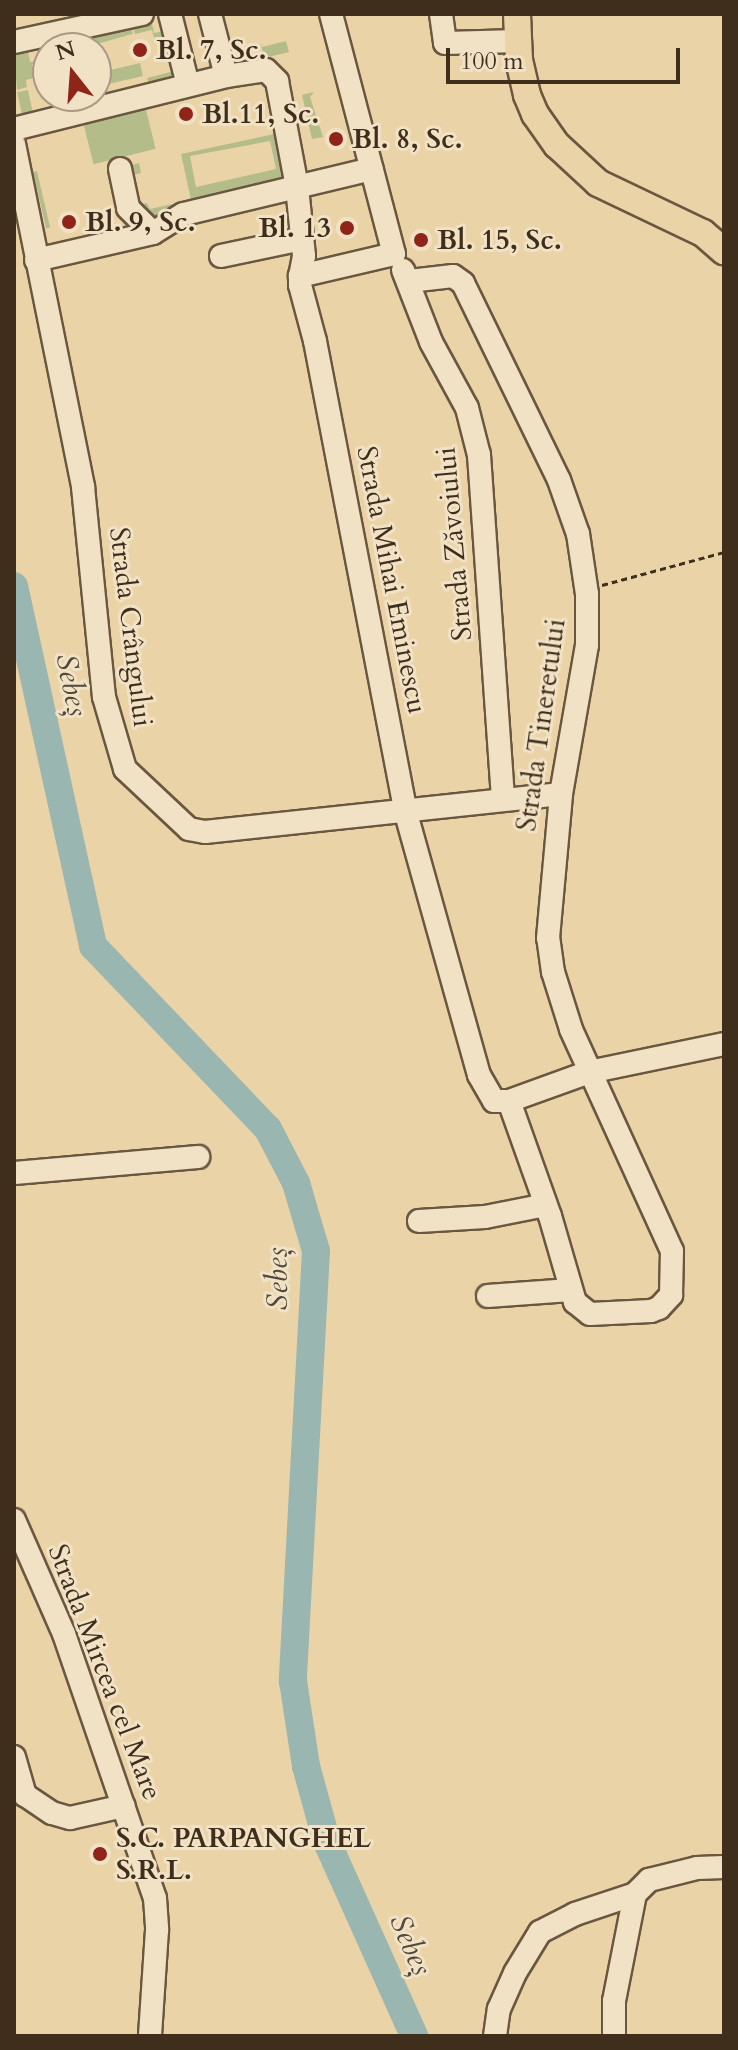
<!DOCTYPE html>
<html>
<head>
<meta charset="utf-8">
<style>
	body { margin:0 }
	#map { position:relative; width:738px; height:2050px; overflow:hidden; background:#ead3a7; font-family:Cardo,serif }
	div>[style] { position:absolute }
	.green>* { inset:0; background:#b4bd89; transform-origin:0 0 }
	.river>* { height:28px; margin:-14px; padding:0 14px; transform-origin:14px; border-radius:14px; background:#9ab6b0 }
	.path>* { height:3px; margin-top:-1.5px; transform-origin:0; background:repeating-linear-gradient(90deg,#3f2e1c 0 6px,transparent 0 10px) }
	.roads { filter:drop-shadow(2px 0 #6a573f) drop-shadow(-2px 0 #6a573f) drop-shadow(0 2px #6a573f) drop-shadow(0 -2px #6a573f) }
	.minor>* { height:22px; margin:-11px; padding:0 11px; transform-origin:11px; border-radius:11px; background:#f1e2c6 }
	.major>* { height:26px; margin:-13px; padding:0 13px; transform-origin:13px; border-radius:13px; background:#ead3a7 }
	.dots>* { width:22px; height:22px; translate:-50% -50%; box-sizing:border-box; border:4px solid #f1e2c6; border-radius:50% }
	span { translate:-50% -50%; white-space:nowrap; text-align:center; line-height:1.15; -webkit-text-stroke:6px #f1e2c6; paint-order:stroke }
	.poi-label { font-size:28px; color:#3f2e1c; font-weight:700 }
	.left { translate:0 -50%; text-align:left }
	.right { translate:-100% -50%; text-align:right }
	.street-label { font-size:28px; color:#3f2e1c }
	.water-label { font-size:30px; color:#51493a; font-style:italic }
	.frame { position:absolute; inset:0; border:16px solid #3f2e1c; pointer-events:none }
	.north { position:absolute; left:32px; top:32px; width:80px; height:80px; box-sizing:border-box; background:#f1e2c6; border:2px solid #aa9a82; border-radius:50%; rotate:343deg; font-size:22px; font-weight:700; line-height:32px; text-align:center; color:#3f2e1c }
	.north::after { content:''; display:block; margin:auto; width:28px; height:36px; background:#8f2418; clip-path:polygon(50% 0,100% 100%,50% 72%,0 100%) }
	.scale { position:absolute; left:446px; top:48px; width:234px; height:36px; box-sizing:border-box; border:4px solid #3f2e1c; border-top:0; padding-left:10px; font-size:24px; line-height:28px; white-space:nowrap; color:#3f2e1c; -webkit-text-stroke:6px #f1e2c6; paint-order:stroke }
</style>
</head>
<body>
<div id="map">
	<div class="green">
		<i style="clip-path:polygon(152px 23px,154px 33px,165px 31px,176px 77px,149px 84px,147px 78px,174px 71px,166px 39px,155px 41px,152px 30px,135px 34px,133px 27px)"></i>
		<i style="left:131px;top:27px;width:7px;height:47px;rotate:74deg"></i>
		<i style="clip-path:polygon(260px 41px,262px 47px,286px 41px,289px 52px,264px 58px)"></i>
		<i style="clip-path:polygon(28px 51px,30px 62px,48px 60px,32px 64px,34px 78px,26px 80px,27px 87px,17px 90px,14px 54px)"></i>
		<i style="clip-path:polygon(140px 63px,143px 76px,100px 86px,96px 67px,98px 73px)"></i>
		<i style="left:28px;top:90px;width:29px;height:11px;rotate:78deg"></i>
		<i style="clip-path:polygon(314px 92px,310px 97px,323px 137px,312px 139px,302px 95px)"></i>
		<i style="left:145px;top:106px;width:44px;height:64px;rotate:76deg"></i>
		<i style="clip-path:polygon(evenodd,279px 133px,287px 181px,205px 197px,155px 218px,134px 206px,126px 167px,112px 170px,139px 163px,141px 173px,130px 176px,136px 205px,147px 203px,150px 209px,191px 200px,181px 154px,279px 133px,270px 141px,276px 169px,196px 187px,190px 156px,270px 141px)"></i>
		<i style="left:37px;top:171px;width:58px;height:4px;rotate:77deg"></i>
	</div>
	<div class="river">
		<i style="left:14px;top:586px;width:369px;rotate:77.6deg"></i>
		<i style="left:93px;top:946px;width:253px;rotate:46.3deg"></i>
		<i style="left:268px;top:1129px;width:61px;rotate:62.6deg"></i>
		<i style="left:296px;top:1183px;width:71px;rotate:73.6deg"></i>
		<i style="left:316px;top:1251px;width:431px;rotate:93.1deg"></i>
		<i style="left:293px;top:1681px;width:86px;rotate:81.3deg"></i>
		<i style="left:306px;top:1766px;width:79px;rotate:74.6deg"></i>
		<i style="left:327px;top:1842px;width:213px;rotate:65.8deg"></i>
	</div>
	<div class="path">
		<i style="left:602px;top:585px;width:126px;rotate:-15.1deg"></i>
	</div>
	<div class="roads">
		<div class="minor">
			<i style="left:170px;top:14px;width:73px;rotate:75.8deg"></i>
			<i style="left:210px;top:14px;width:64px;rotate:75.5deg"></i>
			<i style="left:331px;top:14px;width:248px;rotate:75.3deg"></i>
			<i style="left:394px;top:254px;width:97px;rotate:166.8deg"></i>
			<i style="left:300px;top:276px;width:9px;rotate:90deg"></i>
			<i style="left:300px;top:285px;width:58px;rotate:75deg"></i>
			<i style="left:315px;top:341px;width:478px;rotate:79.1deg"></i>
			<i style="left:405px;top:810px;width:275px;rotate:74.4deg"></i>
			<i style="left:479px;top:1075px;width:30px;rotate:60deg"></i>
			<i style="left:494px;top:1101px;width:15px"></i>
			<i style="left:509px;top:1101px;width:122px;rotate:70.4deg"></i>
			<i style="left:550px;top:1216px;width:90px;rotate:73.8deg"></i>
			<i style="left:575px;top:1302px;width:19px;rotate:39deg"></i>
			<i style="left:590px;top:1314px;width:61px;rotate:-2.8deg"></i>
			<i style="left:651px;top:1311px;width:9px;rotate:-21deg"></i>
			<i style="left:659px;top:1308px;width:18px;rotate:-47deg"></i>
			<i style="left:671px;top:1295px;width:44px;rotate:-88.7deg"></i>
			<i style="left:672px;top:1251px;width:244px;rotate:-114.5deg"></i>
			<i style="left:571px;top:1029px;width:60px;rotate:-107.5deg"></i>
			<i style="left:553px;top:972px;width:34px;rotate:-98deg"></i>
			<i style="left:548px;top:938px;width:145px;rotate:-84.8deg"></i>
			<i style="left:561px;top:794px;width:151px;rotate:-80.1deg"></i>
			<i style="left:587px;top:645px;width:51px;rotate:-90deg"></i>
			<i style="left:587px;top:594px;width:61px;rotate:-98.5deg"></i>
			<i style="left:578px;top:534px;width:57px;rotate:-109.4deg"></i>
			<i style="left:559px;top:480px;width:219px;rotate:-116deg"></i>
			<i style="left:463px;top:283px;width:12px;rotate:-145deg"></i>
			<i style="left:453px;top:276px;width:44px;rotate:173.5deg"></i>
			<i style="left:441px;top:14px;width:29px;rotate:82deg"></i>
			<i style="left:445px;top:43px;width:73px;rotate:-1.6deg"></i>
			<i style="left:14px;top:42px;width:131px;rotate:-12.3deg"></i>
			<i style="left:14px;top:129px;width:219px;rotate:-14deg"></i>
			<i style="left:226px;top:76px;width:40px;rotate:-8.5deg"></i>
			<i style="left:266px;top:70px;width:16px;rotate:45deg"></i>
			<i style="left:277px;top:81px;width:108px;rotate:79.3deg"></i>
			<i style="left:297px;top:187px;width:69px;rotate:84.2deg"></i>
			<i style="left:304px;top:256px;width:20px;rotate:101deg"></i>
			<i style="left:14px;top:144px;width:350px;rotate:78.6deg"></i>
			<i style="left:83px;top:487px;width:211px;rotate:84.3deg"></i>
			<i style="left:104px;top:697px;width:75px;rotate:73.7deg"></i>
			<i style="left:125px;top:769px;width:88px;rotate:43.2deg"></i>
			<i style="left:189px;top:829px;width:16px;rotate:11deg"></i>
			<i style="left:205px;top:832px;width:358px;rotate:-6.1deg"></i>
			<i style="left:120px;top:169px;width:40px;rotate:78deg"></i>
			<i style="left:128px;top:208px;width:35px;rotate:45deg"></i>
			<i style="left:221px;top:256px;width:83px;rotate:-11.9deg"></i>
			<i style="left:36px;top:260px;width:120px;rotate:-13deg"></i>
			<i style="left:153px;top:233px;width:36px;rotate:-32deg"></i>
			<i style="left:184px;top:214px;width:193px;rotate:-13.5deg"></i>
			<i style="left:403px;top:270px;width:77px;rotate:68.7deg"></i>
			<i style="left:431px;top:342px;width:75px;rotate:61.4deg"></i>
			<i style="left:467px;top:408px;width:49px;rotate:75.7deg"></i>
			<i style="left:479px;top:455px;width:345px;rotate:86deg"></i>
			<i style="left:509px;top:1101px;width:85px;rotate:-19.9deg"></i>
			<i style="left:589px;top:1072px;width:138px;rotate:-11.7deg"></i>
			<i style="left:14px;top:1173px;width:185px;rotate:-5deg"></i>
			<i style="left:419px;top:1221px;width:66px;rotate:-3.5deg"></i>
			<i style="left:485px;top:1217px;width:62px;rotate:-11.1deg"></i>
			<i style="left:488px;top:1296px;width:82px;rotate:-4.2deg"></i>
			<i style="left:14px;top:1520px;width:124px;rotate:66.3deg"></i>
			<i style="left:64px;top:1634px;width:279px;rotate:71deg"></i>
			<i style="left:155px;top:1898px;width:32px;rotate:86deg"></i>
			<i style="left:157px;top:1930px;width:106px;rotate:93.8deg"></i>
			<i style="left:14px;top:1757px;width:40px;rotate:74deg"></i>
			<i style="left:25px;top:1795px;width:32px;rotate:34deg"></i>
			<i style="left:52px;top:1813px;width:19px;rotate:16deg"></i>
			<i style="left:70px;top:1818px;width:55px;rotate:-12.5deg"></i>
			<i style="left:495px;top:2036px;width:27px;rotate:-82deg"></i>
			<i style="left:499px;top:2009px;width:39px;rotate:-66deg"></i>
			<i style="left:515px;top:1973px;width:48px;rotate:-58.6deg"></i>
			<i style="left:540px;top:1932px;width:39px;rotate:-27deg"></i>
			<i style="left:575px;top:1914px;width:63px;rotate:-18.4deg"></i>
			<i style="left:614px;top:2036px;width:35px;rotate:-90deg"></i>
			<i style="left:614px;top:2001px;width:109px;rotate:-78.9deg"></i>
			<i style="left:635px;top:1894px;width:20px;rotate:-45deg"></i>
			<i style="left:649px;top:1880px;width:49px;rotate:-14deg"></i>
			<i style="left:697px;top:1868px;width:27px;rotate:-2deg"></i>
		</div>
		<div class="major">
			<i style="left:517px;top:14px;width:46px;rotate:87.5deg"></i>
			<i style="left:519px;top:60px;width:36px;rotate:77deg"></i>
			<i style="left:527px;top:95px;width:21px;rotate:67deg"></i>
			<i style="left:535px;top:114px;width:38px;rotate:55deg"></i>
			<i style="left:557px;top:145px;width:56px;rotate:42.8deg"></i>
			<i style="left:598px;top:183px;width:116px;rotate:25.5deg"></i>
			<i style="left:703px;top:233px;width:28px;rotate:41deg"></i>
		</div>
	</div>
	<div class="dots">
		<i style="left:140px;top:50px;background:#8f2418"></i>
		<i style="left:186px;top:114px;background:#8f2418"></i>
		<i style="left:336px;top:139px;background:#8f2418"></i>
		<i style="left:69px;top:222px;background:#8f2418"></i>
		<i style="left:347px;top:228px;background:#8f2418"></i>
		<i style="left:421px;top:240px;background:#8f2418"></i>
		<i style="left:100px;top:1854px;background:#8f2418"></i>
	</div>
	<div class="poi-label">
		<span class="left" style="left:156px;top:50px">Bl. 7, Sc.</span>
		<span class="left" style="left:202px;top:114px">Bl.11, Sc.</span>
		<span class="left" style="left:352px;top:139px">Bl. 8, Sc.</span>
		<span class="left" style="left:85px;top:222px">Bl. 9, Sc.</span>
		<span class="right" style="left:331px;top:228px">Bl. 13</span>
		<span class="left" style="left:437px;top:240px">Bl. 15, Sc.</span>
		<span class="left" style="left:116px;top:1854px">S.C. PARPANGHEL<br>S.R.L.</span>
	</div>
	<div class="street-label">
		<span style="left:454px;top:544px;rotate:-95deg">Strada Zăvoiului</span>
		<span style="left:392px;top:580px;rotate:79deg">Strada Mihai Eminescu</span>
		<span style="left:131px;top:627px;rotate:83deg">Strada Crângului</span>
		<span style="left:541px;top:725px;rotate:-82deg">Strada Tineretului</span>
		<span style="left:105px;top:1672px;rotate:69deg">Strada Mircea cel Mare</span>
	</div>
	<div class="water-label">
		<span style="left:71px;top:685px;rotate:78deg">Sebeș</span>
		<span style="left:278px;top:1279px;rotate:-91deg">Sebeș</span>
		<span style="left:410px;top:1945px;rotate:66deg">Sebeș</span>
	</div>
	<div class="frame"></div>
	<div class="north">N</div>
	<div class="scale">100 m</div>
</div>
</body>
</html>
